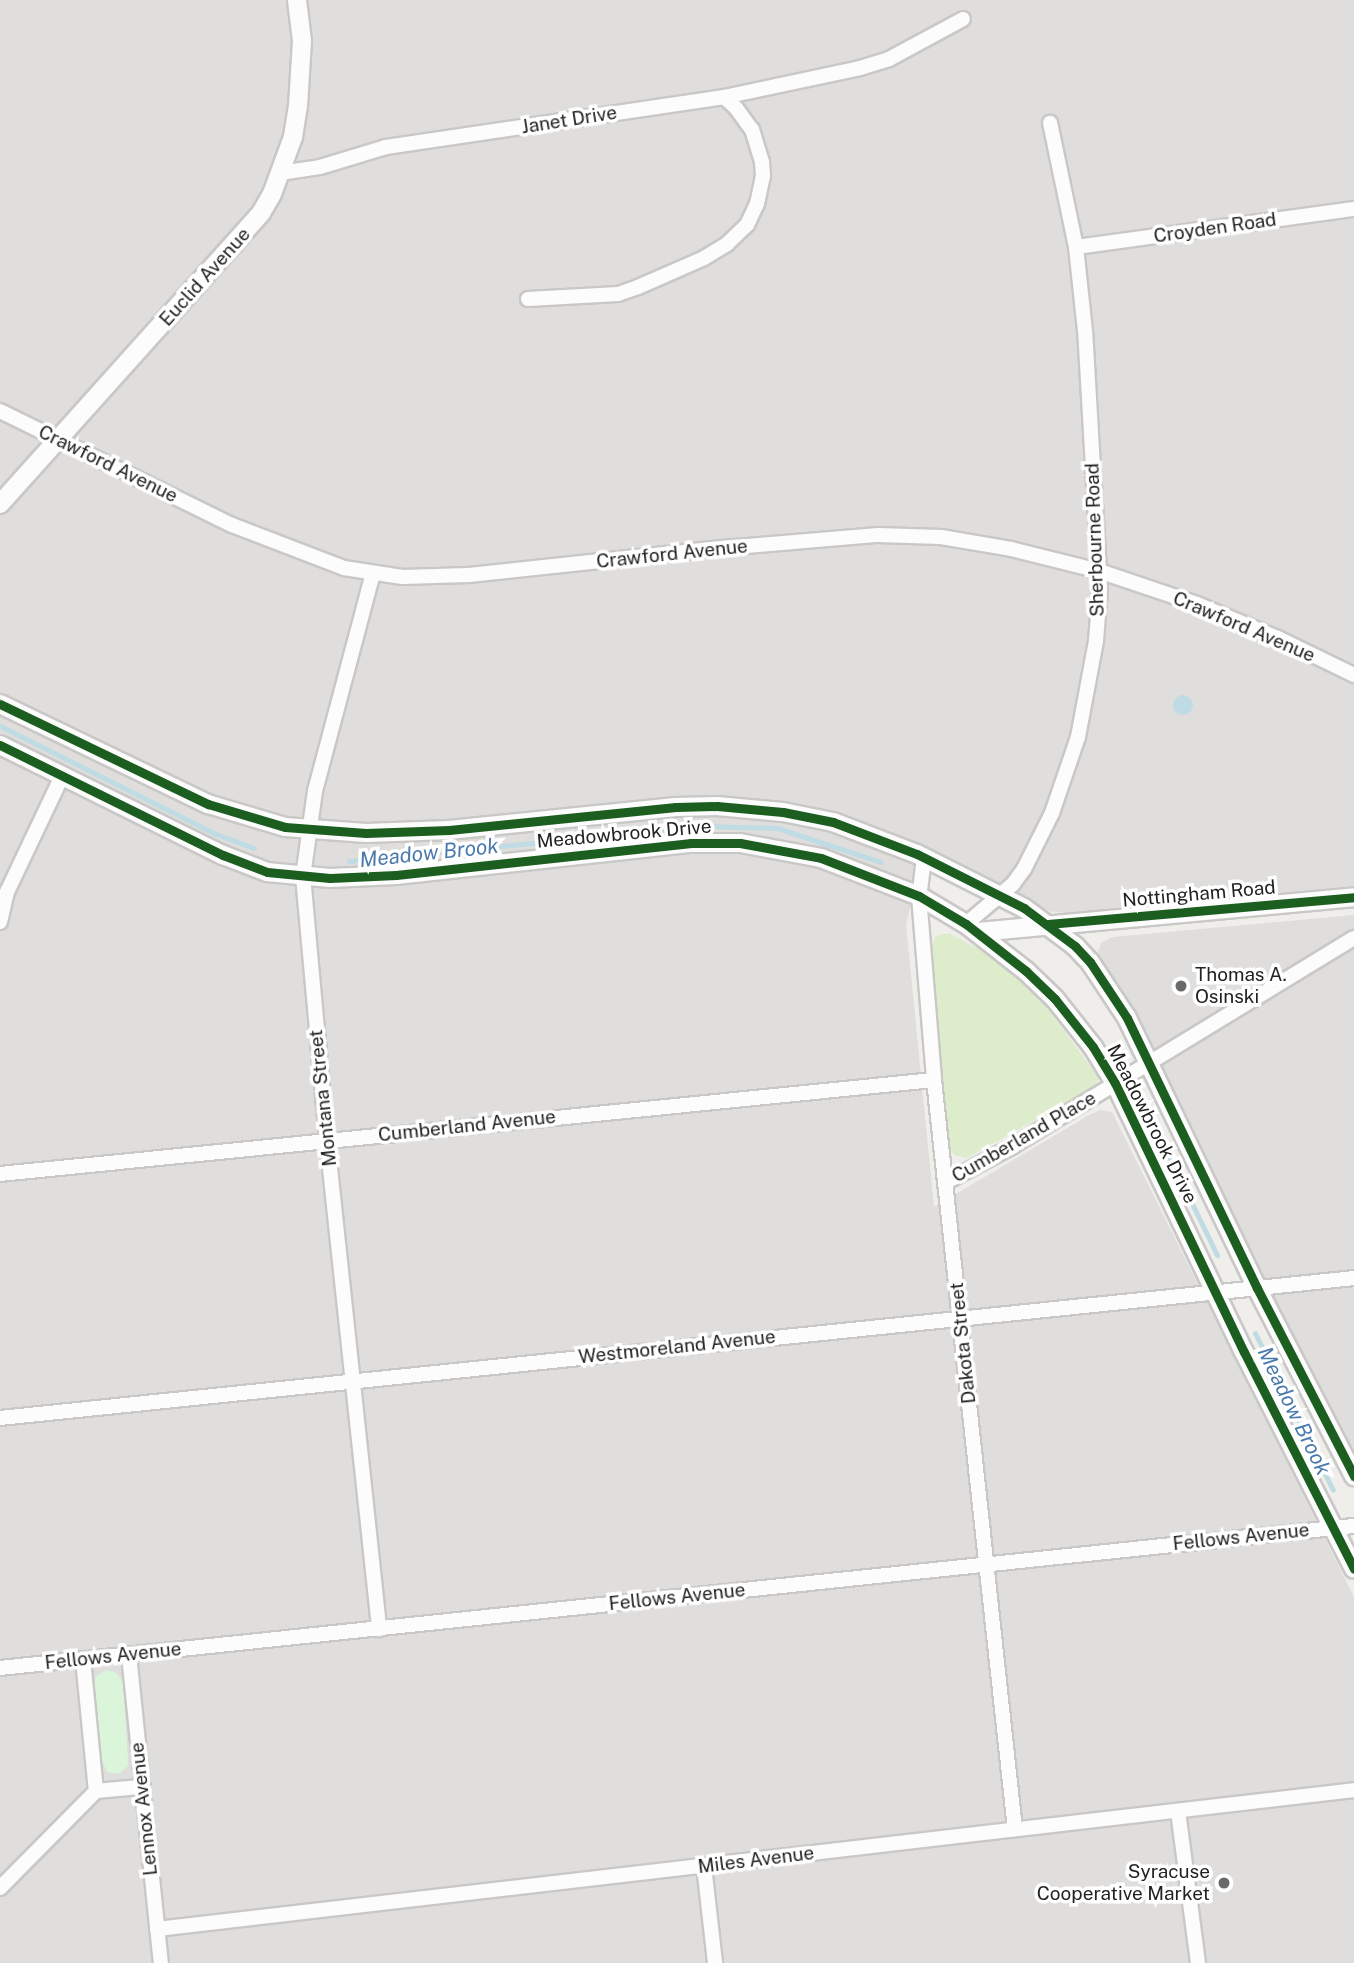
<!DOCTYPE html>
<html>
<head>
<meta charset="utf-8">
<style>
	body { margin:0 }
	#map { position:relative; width:1354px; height:1963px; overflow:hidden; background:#f0eeeb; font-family:"Public Sans",sans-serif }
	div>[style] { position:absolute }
	.residential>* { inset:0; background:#dfdedc }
	.grass>* { inset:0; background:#ddeccb }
	.park>* { inset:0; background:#daf5da }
	.water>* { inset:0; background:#bfdbe3 }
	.round { border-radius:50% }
	.stream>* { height:5px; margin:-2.5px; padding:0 2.5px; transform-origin:2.5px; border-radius:2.5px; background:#bfdbe3 }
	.roads { filter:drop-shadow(2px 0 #c9c8c7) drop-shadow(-2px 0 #c9c8c7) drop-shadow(0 2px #c9c8c7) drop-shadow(0 -2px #c9c8c7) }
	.minor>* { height:14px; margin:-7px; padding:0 7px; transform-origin:7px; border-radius:7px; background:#fdfcfc }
	.tertiary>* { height:18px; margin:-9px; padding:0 9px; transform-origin:9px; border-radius:9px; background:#fdfcfc }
	.cycleway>* { height:9px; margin:-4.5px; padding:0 4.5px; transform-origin:4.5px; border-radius:4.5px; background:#1b5e20 }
	.dots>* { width:19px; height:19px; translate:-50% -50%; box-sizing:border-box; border:4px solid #fff; border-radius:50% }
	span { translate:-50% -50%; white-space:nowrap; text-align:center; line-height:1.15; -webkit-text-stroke:7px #fff; paint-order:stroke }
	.street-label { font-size:19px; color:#222 }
	.poi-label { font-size:19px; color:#222 }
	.left { translate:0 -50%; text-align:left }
	.right { translate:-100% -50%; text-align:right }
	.water-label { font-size:21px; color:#4a7aab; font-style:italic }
</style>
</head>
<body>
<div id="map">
	<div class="residential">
		<i style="clip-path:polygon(0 0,1354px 0,1354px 886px,1065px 913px,1048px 911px,925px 852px,906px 924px,934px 1207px,1091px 1114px,1101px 1110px,1112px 1112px,1354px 1597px,1354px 1963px,0 1963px)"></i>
		<i style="clip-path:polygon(1354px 915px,1354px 1462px,1098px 952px,1101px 943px,1113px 937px)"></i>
	</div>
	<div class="grass">
		<i style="clip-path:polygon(949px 933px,993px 957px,1034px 990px,1099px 1078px,1093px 1088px,967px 1158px,954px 1155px,950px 1148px,937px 1049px,930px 949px,936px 936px)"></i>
	</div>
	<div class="park">
		<i style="clip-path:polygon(107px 1670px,117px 1673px,123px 1682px,128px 1759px,128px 1766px,119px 1774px,107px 1772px,99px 1754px,92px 1686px,97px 1675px)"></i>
	</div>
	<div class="water">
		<i class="round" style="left:1173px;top:695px;width:20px;height:20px"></i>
	</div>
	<div class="stream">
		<i style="left:0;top:726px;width:241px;rotate:26.6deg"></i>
		<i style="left:216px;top:834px;width:40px;rotate:20.2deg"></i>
		<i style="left:349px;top:861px;width:358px;rotate:-5.6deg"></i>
		<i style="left:705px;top:826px;width:72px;rotate:1.6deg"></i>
		<i style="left:777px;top:828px;width:109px;rotate:18.1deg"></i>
		<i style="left:1139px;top:1095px;width:178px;rotate:64deg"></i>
		<i style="left:1255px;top:1333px;width:175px;rotate:63.6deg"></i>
	</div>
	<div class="roads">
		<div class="minor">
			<i style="left:280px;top:173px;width:40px;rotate:-8.5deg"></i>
			<i style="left:320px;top:167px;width:69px;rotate:-16.9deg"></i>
			<i style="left:386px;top:147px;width:342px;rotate:-8.4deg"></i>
			<i style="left:724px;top:97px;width:139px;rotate:-12deg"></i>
			<i style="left:860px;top:68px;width:30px;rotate:-17deg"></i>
			<i style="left:889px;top:59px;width:84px;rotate:-28.4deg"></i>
			<i style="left:1076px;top:247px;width:281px;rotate:-7.8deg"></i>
			<i style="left:528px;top:299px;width:90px;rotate:-3.2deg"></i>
			<i style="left:618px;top:294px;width:21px;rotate:-19deg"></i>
			<i style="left:638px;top:287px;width:72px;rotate:-23.7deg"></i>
			<i style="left:704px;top:258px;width:27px;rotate:-31deg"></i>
			<i style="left:727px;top:244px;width:28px;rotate:-44deg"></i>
			<i style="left:747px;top:225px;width:23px;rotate:-65deg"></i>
			<i style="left:757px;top:204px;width:29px;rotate:-78deg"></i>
			<i style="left:763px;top:176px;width:14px;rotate:-94deg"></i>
			<i style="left:762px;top:162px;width:34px;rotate:-107deg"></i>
			<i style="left:752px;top:130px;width:27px;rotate:-126deg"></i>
			<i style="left:736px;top:108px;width:16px;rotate:-137deg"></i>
			<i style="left:0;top:411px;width:258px;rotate:26.2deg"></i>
			<i style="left:232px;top:525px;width:120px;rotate:21deg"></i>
			<i style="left:344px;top:568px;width:59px;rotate:8.8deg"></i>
			<i style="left:402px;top:577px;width:67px;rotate:-1.7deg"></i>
			<i style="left:469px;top:575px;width:254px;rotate:-6.1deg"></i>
			<i style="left:722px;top:548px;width:157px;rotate:-4.8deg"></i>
			<i style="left:878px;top:535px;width:63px;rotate:1.8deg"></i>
			<i style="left:941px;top:537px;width:71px;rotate:9.7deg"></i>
			<i style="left:1011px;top:549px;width:91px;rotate:14deg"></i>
			<i style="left:1099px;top:571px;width:103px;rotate:18.6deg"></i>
			<i style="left:1197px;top:604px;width:88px;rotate:22.8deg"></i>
			<i style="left:1278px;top:638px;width:85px;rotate:26deg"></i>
			<i style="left:373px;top:573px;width:226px;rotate:104.9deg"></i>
			<i style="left:315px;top:791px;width:86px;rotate:98deg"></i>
			<i style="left:303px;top:876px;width:265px;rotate:84.8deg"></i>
			<i style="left:327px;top:1140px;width:492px;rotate:83.9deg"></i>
			<i style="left:924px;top:858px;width:38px;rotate:97deg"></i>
			<i style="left:919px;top:896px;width:185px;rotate:85.3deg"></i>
			<i style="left:934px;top:1080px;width:753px;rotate:83.83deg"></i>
			<i style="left:0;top:922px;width:31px;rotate:-77deg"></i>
			<i style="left:7px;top:892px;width:128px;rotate:-64.6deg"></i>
			<i style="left:966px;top:924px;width:62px;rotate:-40.4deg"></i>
			<i style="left:1013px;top:884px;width:19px;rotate:-54deg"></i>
			<i style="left:1024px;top:869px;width:63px;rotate:-63.4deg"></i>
			<i style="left:1052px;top:813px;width:80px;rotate:-71.1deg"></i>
			<i style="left:1078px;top:737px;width:98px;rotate:-79.4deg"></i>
			<i style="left:1096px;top:641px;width:52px;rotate:-85.6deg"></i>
			<i style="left:1100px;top:589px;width:258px;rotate:-93.3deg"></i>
			<i style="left:1085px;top:331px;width:84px;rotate:-96.1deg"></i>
			<i style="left:1076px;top:247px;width:127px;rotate:-101.8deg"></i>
			<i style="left:0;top:1174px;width:939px;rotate:-5.75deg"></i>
			<i style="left:946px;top:1182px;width:76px;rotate:-28.2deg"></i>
			<i style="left:1013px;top:1146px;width:399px;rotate:-31.4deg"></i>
			<i style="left:0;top:1418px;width:1361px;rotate:-5.9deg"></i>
			<i style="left:129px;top:1655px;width:310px;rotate:84.1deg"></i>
			<i style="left:83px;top:1659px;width:133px;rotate:84.4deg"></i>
			<i style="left:0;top:1668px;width:1361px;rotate:-5.99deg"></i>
			<i style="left:1178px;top:1811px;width:153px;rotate:82.5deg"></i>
			<i style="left:704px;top:1866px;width:98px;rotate:83.5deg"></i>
			<i style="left:0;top:1888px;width:136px;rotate:-45.3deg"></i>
			<i style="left:96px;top:1791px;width:44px;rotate:-5.2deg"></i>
			<i style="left:157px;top:1929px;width:1205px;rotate:-6.62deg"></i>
		</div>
		<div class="tertiary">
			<i style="left:0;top:504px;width:391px;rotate:-48.1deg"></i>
			<i style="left:261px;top:213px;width:22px;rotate:-60deg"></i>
			<i style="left:272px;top:194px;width:61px;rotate:-69.8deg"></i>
			<i style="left:293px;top:137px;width:31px;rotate:-81deg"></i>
			<i style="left:298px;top:106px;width:65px;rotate:-86.5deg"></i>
			<i style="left:302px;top:41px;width:41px;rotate:-97deg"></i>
			<i style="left:0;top:704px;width:231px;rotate:25.7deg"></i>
			<i style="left:208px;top:804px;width:80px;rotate:16.6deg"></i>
			<i style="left:285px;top:827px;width:81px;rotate:4.2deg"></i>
			<i style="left:366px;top:833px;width:83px;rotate:-2.1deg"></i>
			<i style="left:449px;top:830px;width:228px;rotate:-5.8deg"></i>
			<i style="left:676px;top:807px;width:41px;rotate:-1.4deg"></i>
			<i style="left:717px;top:806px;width:66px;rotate:5.2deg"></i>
			<i style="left:783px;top:812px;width:51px;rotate:11.3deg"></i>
			<i style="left:833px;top:822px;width:90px;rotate:20.9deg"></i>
			<i style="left:917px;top:854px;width:120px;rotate:26.8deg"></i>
			<i style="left:1024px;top:908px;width:64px;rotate:36.7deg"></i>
			<i style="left:1075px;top:946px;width:22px;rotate:47deg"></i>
			<i style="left:1090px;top:962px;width:67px;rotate:56.5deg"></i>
			<i style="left:1127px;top:1018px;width:300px;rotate:64.3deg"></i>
			<i style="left:1257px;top:1288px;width:212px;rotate:62.7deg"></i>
			<i style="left:0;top:745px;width:249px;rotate:26.3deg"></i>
			<i style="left:223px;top:855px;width:47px;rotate:21.1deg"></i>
			<i style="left:267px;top:872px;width:63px;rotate:5.4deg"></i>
			<i style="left:330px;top:878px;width:66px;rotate:-2.6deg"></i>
			<i style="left:396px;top:875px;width:297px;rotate:-6.2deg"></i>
			<i style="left:691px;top:843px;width:49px"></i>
			<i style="left:740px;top:843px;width:82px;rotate:10.5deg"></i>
			<i style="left:821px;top:858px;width:105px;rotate:21.2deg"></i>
			<i style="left:919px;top:896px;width:55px;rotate:30.8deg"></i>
			<i style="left:966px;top:924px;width:76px;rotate:38.1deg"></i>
			<i style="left:1026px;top:971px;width:40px;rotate:44deg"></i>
			<i style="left:1055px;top:999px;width:61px;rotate:51.6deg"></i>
			<i style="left:1093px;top:1047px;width:42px;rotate:58.6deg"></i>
			<i style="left:1115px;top:1083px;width:298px;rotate:64.4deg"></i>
			<i style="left:1244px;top:1352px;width:243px;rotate:63.1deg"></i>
			<i style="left:979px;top:932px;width:377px;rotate:-5.3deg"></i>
		</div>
	</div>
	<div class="cycleway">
		<i style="left:0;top:704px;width:231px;rotate:25.7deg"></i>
		<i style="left:208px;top:804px;width:80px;rotate:16.6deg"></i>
		<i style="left:285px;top:827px;width:81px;rotate:4.2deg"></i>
		<i style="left:366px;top:833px;width:83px;rotate:-2.1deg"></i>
		<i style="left:449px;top:830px;width:228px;rotate:-5.8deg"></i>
		<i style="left:676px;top:807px;width:41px;rotate:-1.4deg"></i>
		<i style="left:717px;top:806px;width:66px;rotate:5.2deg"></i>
		<i style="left:783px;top:812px;width:51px;rotate:11.3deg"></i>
		<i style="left:833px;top:822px;width:90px;rotate:20.9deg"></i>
		<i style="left:917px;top:854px;width:120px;rotate:26.8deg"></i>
		<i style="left:1024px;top:908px;width:64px;rotate:36.7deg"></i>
		<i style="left:1075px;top:946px;width:22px;rotate:47deg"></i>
		<i style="left:1090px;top:962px;width:67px;rotate:56.5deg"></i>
		<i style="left:1127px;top:1018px;width:300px;rotate:64.3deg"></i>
		<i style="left:1257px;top:1288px;width:212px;rotate:62.7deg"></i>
		<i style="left:0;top:745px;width:249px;rotate:26.3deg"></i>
		<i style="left:223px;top:855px;width:47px;rotate:21.1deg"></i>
		<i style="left:267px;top:872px;width:63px;rotate:5.4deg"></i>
		<i style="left:330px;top:878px;width:66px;rotate:-2.6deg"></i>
		<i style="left:396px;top:875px;width:297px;rotate:-6.2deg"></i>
		<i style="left:691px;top:843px;width:49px"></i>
		<i style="left:740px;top:843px;width:82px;rotate:10.5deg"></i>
		<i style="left:821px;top:858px;width:105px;rotate:21.2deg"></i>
		<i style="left:919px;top:896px;width:55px;rotate:30.8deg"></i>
		<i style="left:966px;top:924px;width:76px;rotate:38.1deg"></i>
		<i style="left:1026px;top:971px;width:40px;rotate:44deg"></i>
		<i style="left:1055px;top:999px;width:61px;rotate:51.6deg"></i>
		<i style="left:1093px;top:1047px;width:42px;rotate:58.6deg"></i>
		<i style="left:1115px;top:1083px;width:298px;rotate:64.4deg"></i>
		<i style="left:1244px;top:1352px;width:243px;rotate:63.1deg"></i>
		<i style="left:1048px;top:924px;width:307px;rotate:-5deg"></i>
	</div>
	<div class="dots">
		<i style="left:1181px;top:986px;background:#6a6968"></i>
		<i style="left:1224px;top:1883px;background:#6a6968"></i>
	</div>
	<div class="street-label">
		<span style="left:569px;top:120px;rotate:-9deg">Janet Drive</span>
		<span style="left:1215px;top:228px;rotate:-8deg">Croyden Road</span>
		<span style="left:205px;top:277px;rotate:-48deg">Euclid Avenue</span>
		<span style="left:108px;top:464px;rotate:26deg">Crawford Avenue</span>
		<span style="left:1095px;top:540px;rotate:-92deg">Sherbourne Road</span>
		<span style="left:672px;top:554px;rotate:-6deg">Crawford Avenue</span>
		<span style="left:1244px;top:627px;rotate:23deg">Crawford Avenue</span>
		<span style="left:624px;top:834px;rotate:-5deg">Meadowbrook Drive</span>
		<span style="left:1199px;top:894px;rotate:-5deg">Nottingham Road</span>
		<span style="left:323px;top:1098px;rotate:-96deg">Montana Street</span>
		<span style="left:1152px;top:1124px;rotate:63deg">Meadowbrook Drive</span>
		<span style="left:467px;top:1126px;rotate:-6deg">Cumberland Avenue</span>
		<span style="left:1024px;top:1137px;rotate:-30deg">Cumberland Place</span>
		<span style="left:963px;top:1343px;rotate:-96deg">Dakota Street</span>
		<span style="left:677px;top:1347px;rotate:-6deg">Westmoreland Avenue</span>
		<span style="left:1241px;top:1537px;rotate:-6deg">Fellows Avenue</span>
		<span style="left:677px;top:1597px;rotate:-6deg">Fellows Avenue</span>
		<span style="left:113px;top:1656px;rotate:-6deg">Fellows Avenue</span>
		<span style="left:144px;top:1809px;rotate:-96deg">Lennox Avenue</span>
		<span style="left:756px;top:1860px;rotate:-7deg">Miles Avenue</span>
	</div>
	<div class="poi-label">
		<span class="left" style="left:1195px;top:986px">Thomas A.<br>Osinski</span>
		<span class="right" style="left:1210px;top:1883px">Syracuse<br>Cooperative Market</span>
	</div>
	<div class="water-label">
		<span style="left:429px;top:853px;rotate:-6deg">Meadow Brook</span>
		<span style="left:1294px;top:1411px;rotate:64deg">Meadow Brook</span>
	</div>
</div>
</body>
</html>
